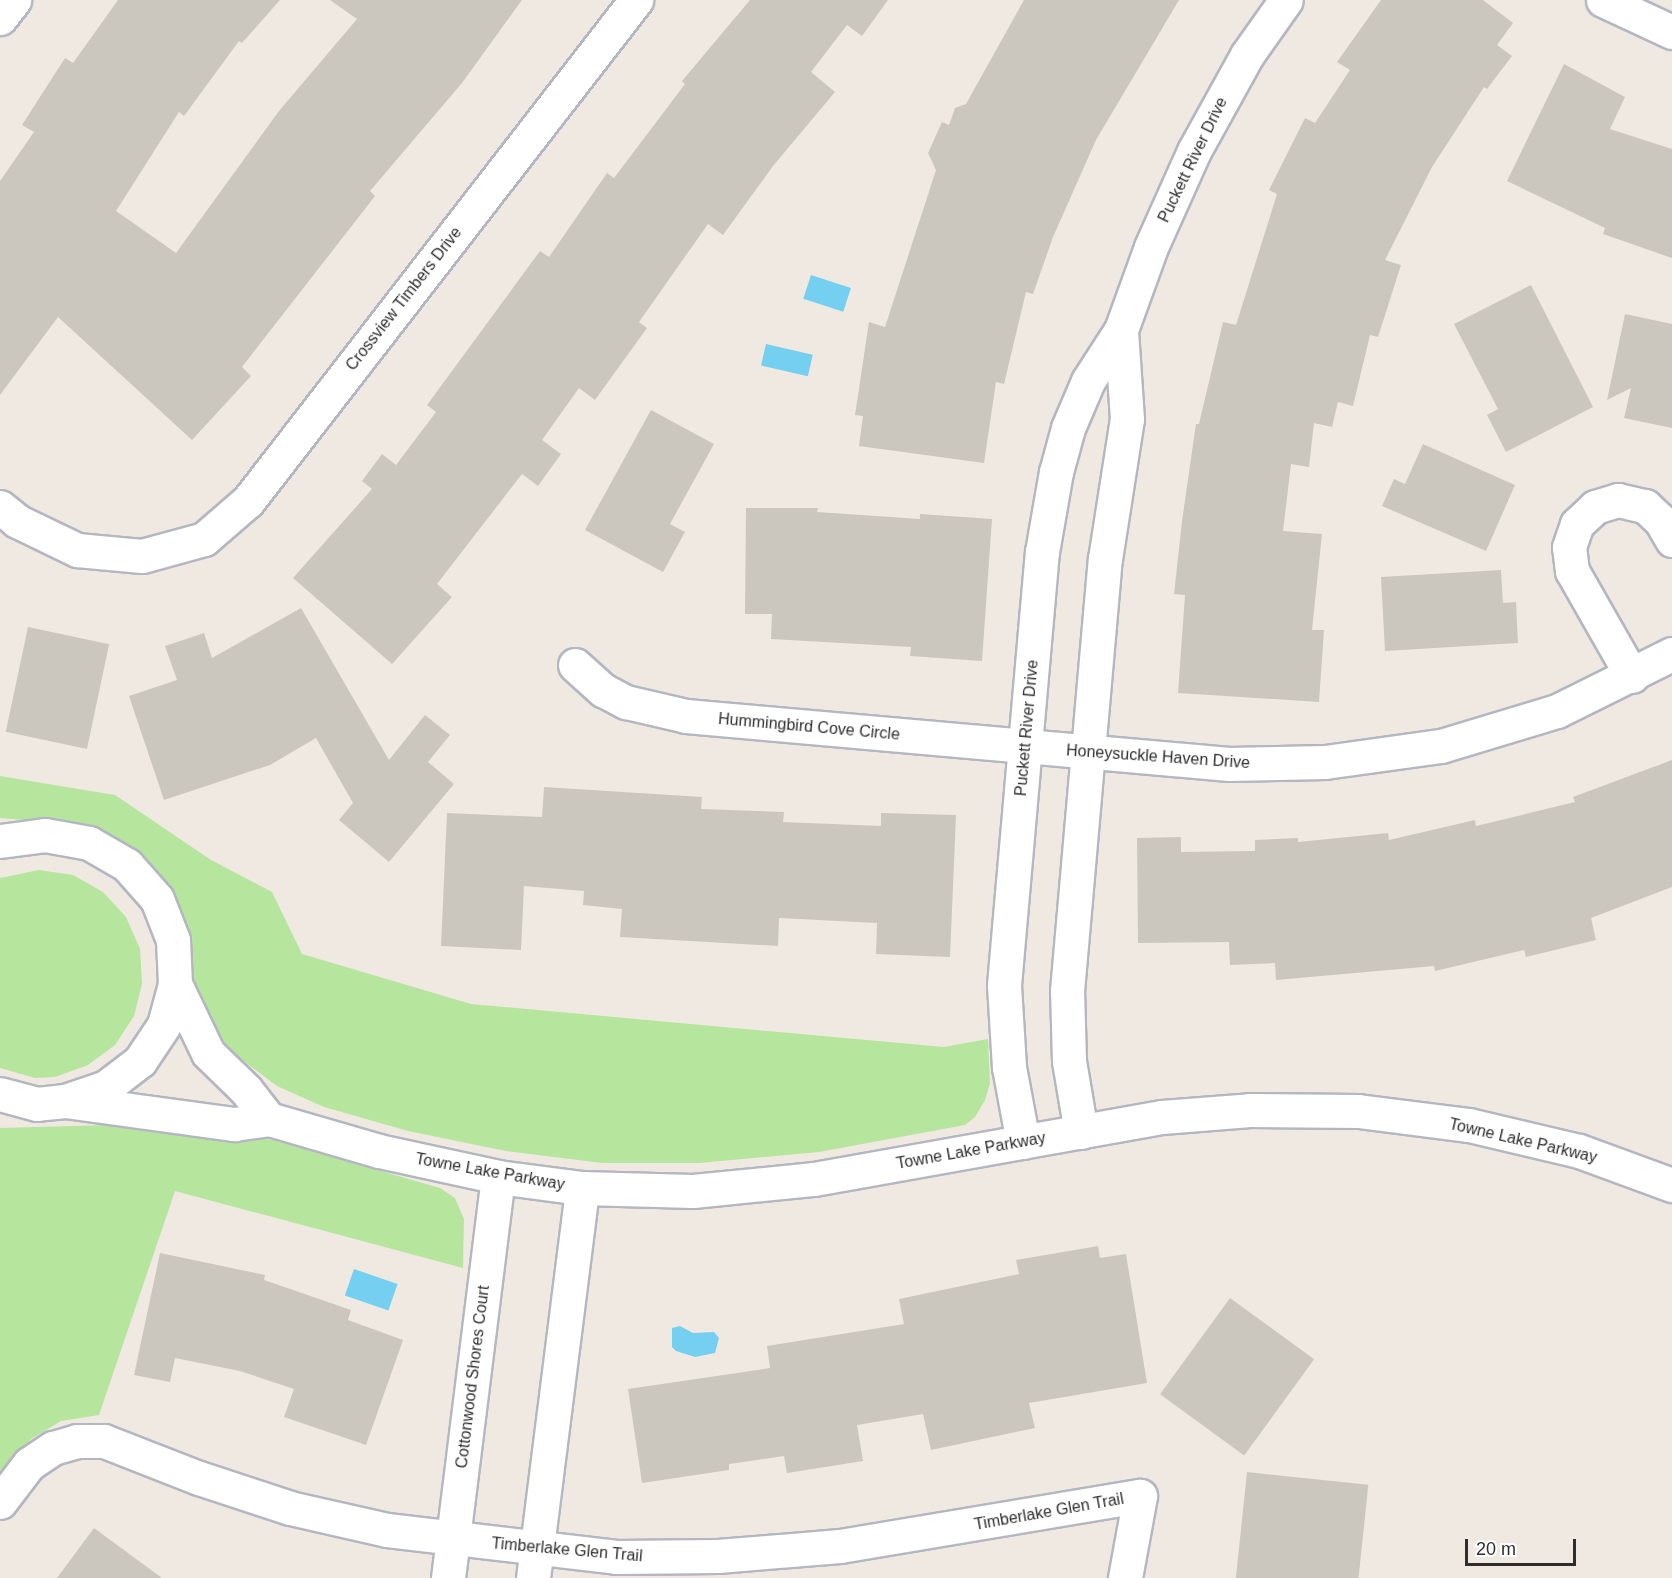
<!DOCTYPE html>
<html>
<head>
<meta charset="utf-8">
<style>
	body { margin:0 }
	#map { position:relative; width:1672px; height:1578px; overflow:hidden; background:#efe9e1; font-family:Arial,sans-serif }
	div>[style] { position:absolute }
	.green>* { inset:0; background:#b6e59e }
	.water>* { inset:0; background:#75cff0; transform-origin:0 0 }
	.building>* { inset:0; background:#cbc7bf; transform-origin:0 0 }
	.roads { filter:drop-shadow(2px 0 #b4b7c1) drop-shadow(-2px 0 #b4b7c1) drop-shadow(0 2px #b4b7c1) drop-shadow(0 -2px #b4b7c1) }
	.minor>* { height:33px; margin:-16.5px; padding:0 16.5px; transform-origin:16.5px; border-radius:16.5px; background:#fff }
	span { translate:-50% -50%; white-space:nowrap; text-align:center; line-height:1.15; -webkit-text-stroke:4.5px #fff; paint-order:stroke }
	.street-label { font-size:16px; color:#2e2e2e }
	.scale { position:absolute; left:1465px; top:1539px; width:111px; height:27px; box-sizing:border-box; border:3px solid #2e2e2e; border-top:0; padding-left:8px; font-size:18px; line-height:21px; white-space:nowrap; color:#2e2e2e; -webkit-text-stroke:4px #fff; paint-order:stroke }
</style>
</head>
<body>
<div id="map">
	<div class="green">
		<i style="clip-path:polygon(0 776px,115px 795px,211px 860px,272px 892px,302px 954px,471px 1004px,944px 1047px,988px 1039px,990px 1083px,985px 1100px,975px 1117px,965px 1125px,819px 1152px,699px 1163px,602px 1163px,506px 1151px,408px 1131px,324px 1107px,277px 1086px,237px 1056px,211px 1027px,196px 991px,187px 939px,72px 824px,0 818px)"></i>
		<i style="clip-path:polygon(39px 870px,73px 875px,103px 892px,126px 917px,140px 949px,142px 984px,134px 1016px,115px 1045px,88px 1065px,55px 1077px,35px 1078px,0 1068px,0 878px)"></i>
		<i style="clip-path:polygon(145px 1124px,273px 1140px,440px 1188px,455px 1198px,464px 1219px,463px 1268px,175px 1191px,99px 1415px,61px 1421px,31px 1439px,0 1471px,0 1128px)"></i>
	</div>
	<div class="water">
		<i style="left:811px;top:275px;width:42px;height:25px;rotate:18deg"></i>
		<i style="left:766px;top:344px;width:48px;height:22px;rotate:13deg"></i>
		<i style="left:354px;top:1269px;width:46px;height:28px;rotate:19deg"></i>
		<i style="clip-path:polygon(680px 1326px,693px 1333px,714px 1332px,719px 1338px,715px 1353px,695px 1357px,676px 1351px,672px 1347px,672px 1328px)"></i>
	</div>
	<div class="building">
		<i style="clip-path:polygon(118px 0,280px 0,242px 43px,239px 41px,184px 116px,179px 112px,116px 211px,176px 253px,279px 111px,357px 19px,330px 0,522px 0,462px 83px,370px 191px,375px 196px,242px 367px,251px 376px,192px 440px,58px 317px,0 395px,0 181px,34px 132px,22px 125px,65px 58px,73px 63px)"></i>
		<i style="clip-path:polygon(750px 0,888px 0,862px 36px,847px 25px,811px 72px,835px 92px,773px 166px,723px 235px,708px 224px,639px 322px,647px 328px,595px 400px,579px 388px,542px 440px,561px 454px,538px 486px,522px 474px,437px 584px,452px 597px,392px 664px,293px 578px,372px 489px,362px 481px,382px 454px,396px 465px,436px 412px,427px 405px,540px 251px,549px 257px,607px 173px,614px 178px,685px 84px,682px 81px)"></i>
		<i style="clip-path:polygon(1024px 0,1179px 0,1096px 140px,1053px 237px,1033px 294px,1026px 292px,1004px 384px,996px 382px,984px 463px,859px 446px,863px 416px,855px 415px,869px 322px,885px 327px,936px 170px,928px 153px,942px 122px,949px 125px,955px 108px,966px 104px)"></i>
		<i style="clip-path:polygon(1381px 0,1483px 0,1513px 23px,1497px 45px,1512px 56px,1487px 89px,1484px 87px,1432px 167px,1385px 260px,1401px 265px,1378px 337px,1370px 335px,1353px 406px,1338px 402px,1332px 427px,1314px 423px,1309px 467px,1291px 464px,1283px 531px,1322px 534px,1312px 630px,1324px 630px,1319px 702px,1178px 693px,1185px 595px,1174px 594px,1182px 521px,1196px 424px,1199px 424px,1223px 322px,1236px 325px,1277px 194px,1269px 190px,1305px 118px,1315px 123px,1350px 70px,1337px 62px)"></i>
		<i style="clip-path:polygon(1564px 64px,1625px 97px,1610px 129px,1672px 149px,1672px 258px,1603px 234px,1605px 228px,1507px 181px)"></i>
		<i style="clip-path:polygon(1531px 285px,1593px 407px,1506px 452px,1487px 415px,1498px 409px,1454px 324px)"></i>
		<i style="clip-path:polygon(1625px 314px,1672px 324px,1672px 428px,1624px 418px,1631px 388px,1607px 400px)"></i>
		<i style="clip-path:polygon(651px 410px,714px 444px,670px 524px,685px 532px,663px 572px,585px 530px)"></i>
		<i style="clip-path:polygon(1423px 444px,1515px 485px,1486px 551px,1382px 506px,1394px 479px,1405px 484px)"></i>
		<i style="clip-path:polygon(746px 508px,818px 508px,817px 512px,920px 519px,920px 514px,992px 519px,982px 661px,910px 656px,911px 647px,771px 639px,772px 614px,745px 614px)"></i>
		<i style="clip-path:polygon(1501px 570px,1503px 603px,1516px 602px,1518px 643px,1385px 651px,1381px 577px)"></i>
		<i style="clip-path:polygon(301px 608px,389px 760px,425px 715px,450px 735px,428px 762px,454px 784px,389px 862px,339px 820px,353px 803px,316px 738px,270px 765px,164px 800px,129px 696px,177px 680px,165px 646px,204px 633px,212px 658px)"></i>
		<i style="left:28px;top:627px;width:83px;height:107px;rotate:12deg"></i>
		<i style="clip-path:polygon(1672px 760px,1672px 887px,1591px 918px,1596px 940px,1526px 957px,1524px 950px,1435px 971px,1434px 966px,1276px 980px,1275px 963px,1230px 965px,1229px 942px,1138px 943px,1137px 838px,1181px 837px,1181px 852px,1255px 851px,1255px 840px,1298px 838px,1298px 842px,1388px 833px,1389px 840px,1475px 820px,1476px 826px,1575px 802px,1573px 797px)"></i>
		<i style="clip-path:polygon(544px 787px,702px 797px,701px 809px,784px 812px,783px 822px,881px 826px,881px 813px,956px 815px,950px 957px,876px 954px,877px 923px,779px 918px,778px 946px,620px 937px,622px 909px,583px 905px,584px 891px,524px 886px,521px 950px,441px 946px,447px 813px,542px 817px)"></i>
		<i style="clip-path:polygon(1098px 1246px,1100px 1258px,1126px 1254px,1147px 1383px,1029px 1403px,1035px 1428px,931px 1450px,923px 1414px,857px 1425px,863px 1461px,787px 1473px,784px 1456px,729px 1464px,729px 1470px,642px 1483px,628px 1389px,770px 1368px,767px 1346px,904px 1324px,899px 1299px,1019px 1274px,1016px 1260px)"></i>
		<i style="clip-path:polygon(160px 1253px,265px 1275px,264px 1280px,351px 1310px,348px 1320px,403px 1340px,366px 1445px,284px 1417px,294px 1389px,240px 1371px,175px 1358px,170px 1382px,134px 1375px)"></i>
		<i style="left:1230px;top:1298px;width:104px;height:119px;rotate:36deg"></i>
		<i style="left:1247px;top:1472px;width:122px;height:107px;rotate:6deg"></i>
		<i style="clip-path:polygon(94px 1528px,162px 1578px,57px 1578px)"></i>
	</div>
	<div class="roads">
		<div class="minor">
			<i style="left:1603px;top:0;width:76px;rotate:24.9deg"></i>
			<i style="left:0;top:18px;width:23px;rotate:-52deg"></i>
			<i style="left:0;top:507px;width:22px;rotate:39deg"></i>
			<i style="left:17px;top:521px;width:67px;rotate:25.8deg"></i>
			<i style="left:77px;top:550px;width:65px;rotate:5.3deg"></i>
			<i style="left:142px;top:556px;width:64px;rotate:-15.3deg"></i>
			<i style="left:204px;top:539px;width:58px;rotate:-40.8deg"></i>
			<i style="left:248px;top:501px;width:634px;rotate:-52.24deg"></i>
			<i style="left:575px;top:665px;width:38px;rotate:42deg"></i>
			<i style="left:603px;top:690px;width:26px;rotate:28deg"></i>
			<i style="left:626px;top:702px;width:62px;rotate:13.1deg"></i>
			<i style="left:686px;top:716px;width:545px;rotate:5.05deg"></i>
			<i style="left:1229px;top:764px;width:96px;rotate:-1.2deg"></i>
			<i style="left:1325px;top:762px;width:117px;rotate:-7.9deg"></i>
			<i style="left:1441px;top:746px;width:121px;rotate:-16.8deg"></i>
			<i style="left:1557px;top:711px;width:128px;rotate:-26.4deg"></i>
			<i style="left:1632px;top:676px;width:121px;rotate:-119.7deg"></i>
			<i style="left:1572px;top:571px;width:24px;rotate:-97deg"></i>
			<i style="left:1569px;top:547px;width:24px;rotate:-71deg"></i>
			<i style="left:1577px;top:524px;width:25px;rotate:-43deg"></i>
			<i style="left:1595px;top:507px;width:24px;rotate:-17deg"></i>
			<i style="left:1618px;top:500px;width:28px;rotate:13deg"></i>
			<i style="left:1645px;top:506px;width:22px;rotate:43deg"></i>
			<i style="left:1661px;top:521px;width:22px;rotate:60deg"></i>
			<i style="left:0;top:841px;width:45px;rotate:-7.6deg"></i>
			<i style="left:45px;top:835px;width:45px;rotate:10.3deg"></i>
			<i style="left:89px;top:843px;width:44px;rotate:30.1deg"></i>
			<i style="left:127px;top:865px;width:45px;rotate:48.6deg"></i>
			<i style="left:157px;top:899px;width:44px;rotate:68.7deg"></i>
			<i style="left:173px;top:940px;width:44px;rotate:87.4deg"></i>
			<i style="left:175px;top:984px;width:42px;rotate:105deg"></i>
			<i style="left:164px;top:1025px;width:43px;rotate:123.7deg"></i>
			<i style="left:140px;top:1061px;width:43px;rotate:142.6deg"></i>
			<i style="left:106px;top:1087px;width:43px;rotate:161.1deg"></i>
			<i style="left:65px;top:1101px;width:28px;rotate:174deg"></i>
			<i style="left:37px;top:1104px;width:38px;rotate:-165deg"></i>
			<i style="left:175px;top:984px;width:76px;rotate:64.4deg"></i>
			<i style="left:208px;top:1053px;width:53px;rotate:44.2deg"></i>
			<i style="left:246px;top:1090px;width:37px;rotate:52deg"></i>
			<i style="left:65px;top:1101px;width:171px;rotate:7.8deg"></i>
			<i style="left:234px;top:1124px;width:35px;rotate:-8deg"></i>
			<i style="left:269px;top:1119px;width:115px;rotate:16.2deg"></i>
			<i style="left:379px;top:1151px;width:122px;rotate:12.3deg"></i>
			<i style="left:498px;top:1177px;width:85px;rotate:7.5deg"></i>
			<i style="left:582px;top:1188px;width:111px;rotate:1.5deg"></i>
			<i style="left:693px;top:1191px;width:122px;rotate:-5.7deg"></i>
			<i style="left:814px;top:1179px;width:353px;rotate:-10.1deg"></i>
			<i style="left:1162px;top:1117px;width:88px;rotate:-4.5deg"></i>
			<i style="left:1250px;top:1110px;width:108px;rotate:0.5deg"></i>
			<i style="left:1358px;top:1111px;width:112px;rotate:7.2deg"></i>
			<i style="left:1469px;top:1125px;width:113px;rotate:13.3deg"></i>
			<i style="left:1579px;top:1151px;width:99px;rotate:20.1deg"></i>
			<i style="left:1081px;top:1132px;width:72px;rotate:-99.6deg"></i>
			<i style="left:1069px;top:1061px;width:70px;rotate:-91.6deg"></i>
			<i style="left:1067px;top:991px;width:434px;rotate:-85deg"></i>
			<i style="left:1105px;top:559px;width:142px;rotate:-81.1deg"></i>
			<i style="left:1127px;top:419px;width:89px;rotate:-93.9deg"></i>
			<i style="left:1023px;top:1142px;width:76px;rotate:-100.6deg"></i>
			<i style="left:1009px;top:1067px;width:82px;rotate:-93.5deg"></i>
			<i style="left:1004px;top:985px;width:435px;rotate:-85deg"></i>
			<i style="left:1042px;top:552px;width:81px;rotate:-80.1deg"></i>
			<i style="left:1056px;top:472px;width:46px;rotate:-74.7deg"></i>
			<i style="left:1068px;top:428px;width:51px;rotate:-66.9deg"></i>
			<i style="left:1088px;top:381px;width:61px;rotate:-57.1deg"></i>
			<i style="left:1121px;top:330px;width:88px;rotate:-70.1deg"></i>
			<i style="left:1151px;top:247px;width:105px;rotate:-65.9deg"></i>
			<i style="left:1194px;top:151px;width:110px;rotate:-61.1deg"></i>
			<i style="left:1247px;top:55px;width:67px;rotate:-54.7deg"></i>
			<i style="left:0;top:1502px;width:48px;rotate:-52.7deg"></i>
			<i style="left:29px;top:1464px;width:29px;rotate:-34deg"></i>
			<i style="left:53px;top:1448px;width:25px;rotate:-16deg"></i>
			<i style="left:77px;top:1441px;width:27px"></i>
			<i style="left:104px;top:1441px;width:102px;rotate:21.3deg"></i>
			<i style="left:199px;top:1478px;width:96px;rotate:18.2deg"></i>
			<i style="left:290px;top:1508px;width:99px;rotate:12.8deg"></i>
			<i style="left:387px;top:1530px;width:231px;rotate:6.7deg"></i>
			<i style="left:616px;top:1557px;width:102px;rotate:-0.6deg"></i>
			<i style="left:718px;top:1556px;width:122px;rotate:-4.7deg"></i>
			<i style="left:840px;top:1546px;width:304px;rotate:-9.5deg"></i>
			<i style="left:1140px;top:1496px;width:83px;rotate:100.4deg"></i>
			<i style="left:448px;top:1578px;width:404px;rotate:-82.9deg"></i>
			<i style="left:533px;top:1578px;width:393px;rotate:-82.8deg"></i>
		</div>
	</div>
	<div class="street-label">
		<span style="left:1193px;top:160px;rotate:-64deg">Puckett River Drive</span>
		<span style="left:404px;top:299px;rotate:-52deg">Crossview Timbers Drive</span>
		<span style="left:809px;top:727px;rotate:5deg">Hummingbird Cove Circle</span>
		<span style="left:1027px;top:728px;rotate:-85deg">Puckett River Drive</span>
		<span style="left:1158px;top:757px;rotate:4deg">Honeysuckle Haven Drive</span>
		<span style="left:1523px;top:1141px;rotate:13deg">Towne Lake Parkway</span>
		<span style="left:971px;top:1151px;rotate:-10deg">Towne Lake Parkway</span>
		<span style="left:490px;top:1172px;rotate:10deg">Towne Lake Parkway</span>
		<span style="left:473px;top:1377px;rotate:-83deg">Cottonwood Shores Court</span>
		<span style="left:1049px;top:1512px;rotate:-10deg">Timberlake Glen Trail</span>
		<span style="left:567px;top:1550px;rotate:5deg">Timberlake Glen Trail</span>
	</div>
	<div class="scale">20 m</div>
</div>
</body>
</html>
